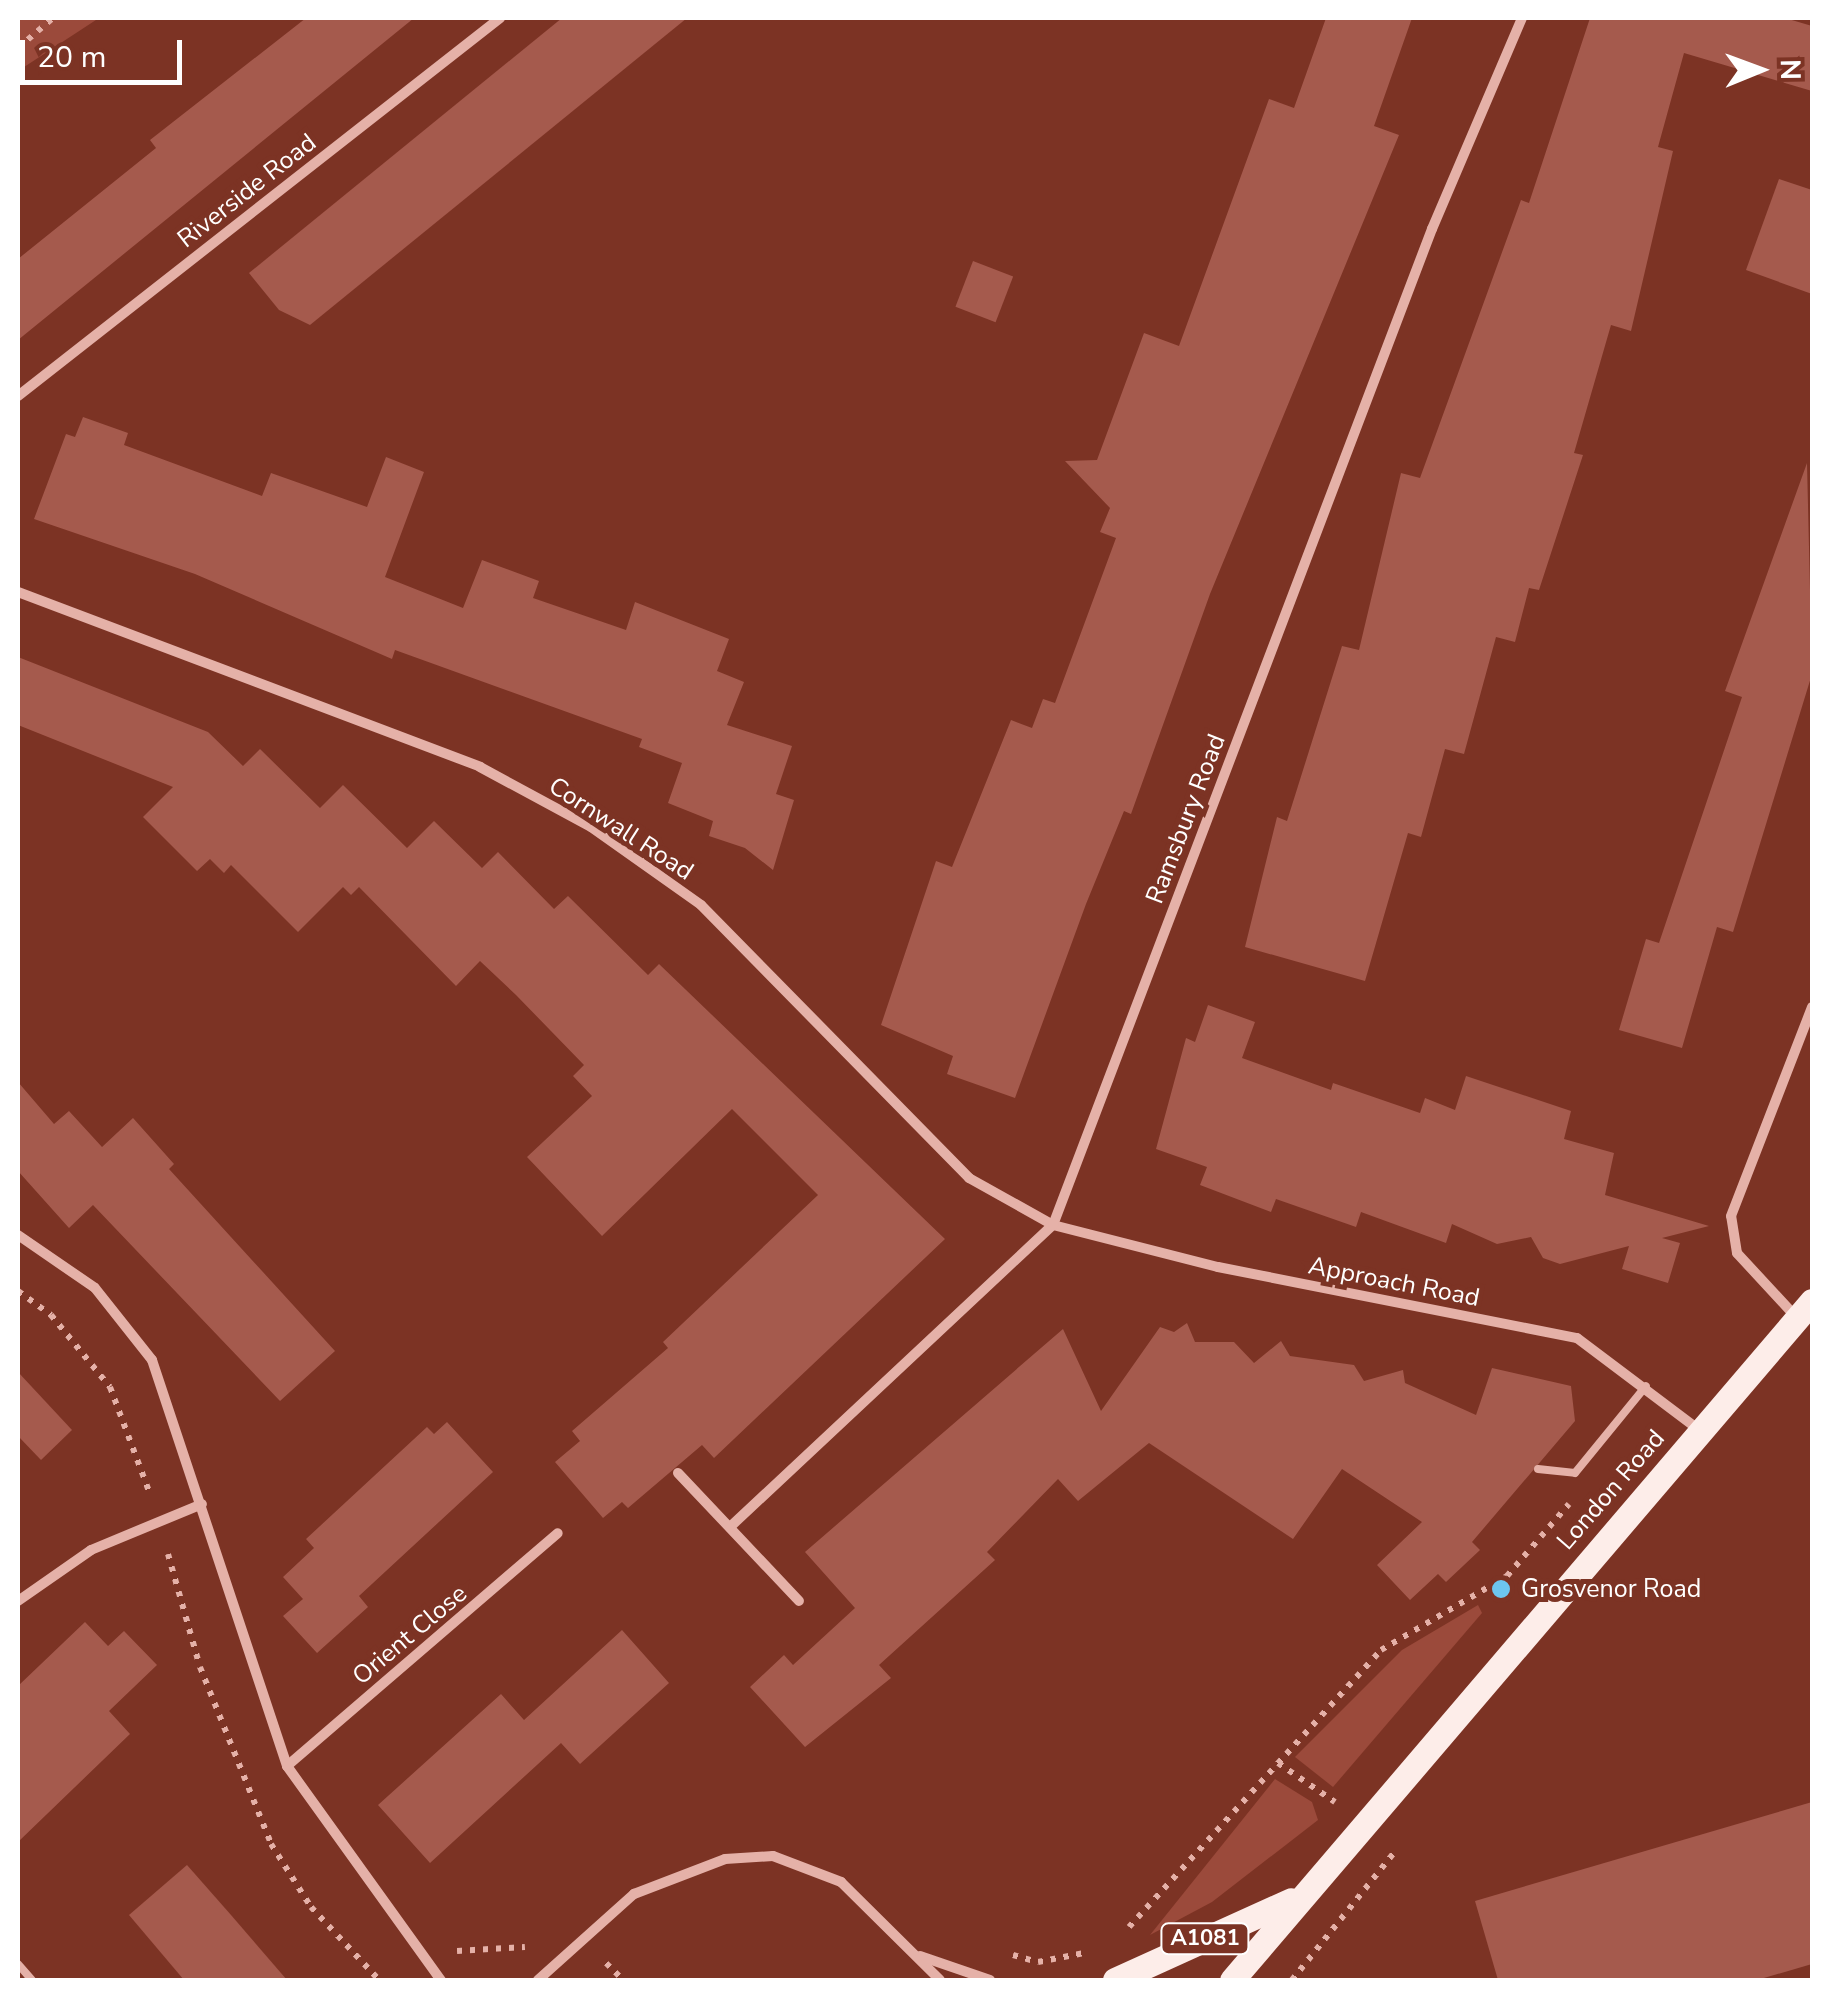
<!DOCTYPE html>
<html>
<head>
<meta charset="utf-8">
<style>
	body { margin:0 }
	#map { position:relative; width:1830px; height:1998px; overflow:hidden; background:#7c3324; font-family:"Nunito Sans",sans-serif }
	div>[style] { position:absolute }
	.green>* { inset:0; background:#9b4a3b }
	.building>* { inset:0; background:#a55a4d; transform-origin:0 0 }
	.path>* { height:6px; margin-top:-3px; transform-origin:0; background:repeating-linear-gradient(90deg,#e5b1a8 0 5px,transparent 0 13px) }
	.lane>* { height:8px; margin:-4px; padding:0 4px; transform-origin:4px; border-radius:4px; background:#e5b1a8 }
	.street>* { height:10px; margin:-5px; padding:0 5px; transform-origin:5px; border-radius:5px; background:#e5b1a8 }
	.primary>* { height:25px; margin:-12.5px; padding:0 12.5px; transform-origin:12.5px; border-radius:12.5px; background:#fdede9 }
	.dots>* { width:28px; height:28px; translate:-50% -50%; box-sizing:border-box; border:5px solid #7c3324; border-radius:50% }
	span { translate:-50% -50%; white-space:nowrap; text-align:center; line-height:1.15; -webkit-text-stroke:10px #7c3324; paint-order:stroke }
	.shield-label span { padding:2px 8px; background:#7c3324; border:2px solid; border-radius:8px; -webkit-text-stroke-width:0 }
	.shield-label { font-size:22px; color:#fff; font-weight:700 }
	.street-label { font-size:25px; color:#fff }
	.poi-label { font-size:25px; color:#fff }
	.left { translate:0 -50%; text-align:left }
	.frame { position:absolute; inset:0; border:20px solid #fff; pointer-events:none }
	.north { position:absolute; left:1710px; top:20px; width:100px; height:100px; -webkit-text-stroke:8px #7c3324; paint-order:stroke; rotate:89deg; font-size:28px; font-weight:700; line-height:40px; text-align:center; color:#fff }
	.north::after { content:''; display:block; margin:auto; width:35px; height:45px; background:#fff; clip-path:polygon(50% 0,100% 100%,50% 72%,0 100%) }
	.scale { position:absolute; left:20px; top:40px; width:162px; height:45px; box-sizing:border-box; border:5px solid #fff; border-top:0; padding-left:12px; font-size:30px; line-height:35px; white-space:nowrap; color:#fff; -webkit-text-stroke:8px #7c3324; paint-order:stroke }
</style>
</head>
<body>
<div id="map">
	<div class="green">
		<i style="clip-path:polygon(18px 18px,99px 18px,18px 71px)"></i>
		<i style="clip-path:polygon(1478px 1605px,1482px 1613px,1333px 1787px,1295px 1757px,1402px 1650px)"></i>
		<i style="clip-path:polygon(1275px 1779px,1312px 1802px,1318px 1820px,1212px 1902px,1150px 1935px)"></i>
	</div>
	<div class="building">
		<i style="clip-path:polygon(306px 18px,414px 18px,18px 340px,18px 259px,156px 148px,150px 140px)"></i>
		<i style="clip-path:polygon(562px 18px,687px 18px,310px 325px,279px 310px,249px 273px)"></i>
		<i style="clip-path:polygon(1326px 18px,1412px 18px,1374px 126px,1399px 135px,1210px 594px,1131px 814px,1124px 811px,1086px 904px,1015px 1098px,947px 1074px,953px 1056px,881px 1025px,936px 861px,952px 867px,1011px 720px,1032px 728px,1043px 699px,1055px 703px,1116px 538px,1100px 532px,1110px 508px,1065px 461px,1097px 460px,1144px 333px,1179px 346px,1269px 99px,1294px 108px)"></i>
		<i style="clip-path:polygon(1590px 18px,1785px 18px,1812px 26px,1812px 91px,1684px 53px,1658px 147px,1673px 151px,1631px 331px,1611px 325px,1574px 453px,1583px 455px,1539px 590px,1529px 588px,1515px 642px,1496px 637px,1464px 754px,1445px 749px,1421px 837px,1408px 833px,1365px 981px,1245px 947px,1277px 817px,1287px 821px,1342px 646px,1359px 650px,1401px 473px,1420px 478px,1521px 200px,1529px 203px)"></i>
		<i style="clip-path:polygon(1779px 179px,1812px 190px,1812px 294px,1746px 270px)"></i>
		<i style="left:973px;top:261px;width:43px;height:49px;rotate:21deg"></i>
		<i style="clip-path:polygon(83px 417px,128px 433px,124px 445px,262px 496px,271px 473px,367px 507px,386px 457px,424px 472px,385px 577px,463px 608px,482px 560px,539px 581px,533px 598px,626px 630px,635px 602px,729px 639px,717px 671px,744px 682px,727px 725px,792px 746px,776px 794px,794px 800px,773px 870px,745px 848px,709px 836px,713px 821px,668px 803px,682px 763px,639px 747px,642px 739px,395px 650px,392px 659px,195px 574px,34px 519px,66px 434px,75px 437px)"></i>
		<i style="clip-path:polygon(1807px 463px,1812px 674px,1733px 932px,1717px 927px,1682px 1048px,1619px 1030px,1646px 939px,1659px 943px,1742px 697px,1725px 691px)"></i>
		<i style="clip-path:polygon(18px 657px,208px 732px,243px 766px,260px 749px,320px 808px,343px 785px,407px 848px,434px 821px,482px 868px,498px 852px,554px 909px,568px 896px,648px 975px,659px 964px,945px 1239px,714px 1458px,702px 1445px,628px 1508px,622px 1502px,603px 1518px,555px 1462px,580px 1441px,572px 1431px,668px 1348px,663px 1342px,818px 1195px,732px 1109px,602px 1236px,527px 1157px,592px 1096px,573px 1076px,584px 1065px,516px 995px,480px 961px,456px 986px,359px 887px,351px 895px,343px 887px,298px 932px,231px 865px,224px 873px,210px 859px,197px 871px,143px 817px,173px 787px,18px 725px)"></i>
		<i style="clip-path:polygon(1208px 1005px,1255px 1022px,1242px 1058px,1331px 1090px,1333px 1083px,1420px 1113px,1425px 1098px,1455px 1110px,1466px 1076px,1571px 1111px,1564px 1139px,1614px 1153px,1605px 1195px,1709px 1226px,1662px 1238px,1680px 1243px,1668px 1283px,1622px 1269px,1629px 1246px,1560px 1264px,1543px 1258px,1531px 1237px,1497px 1244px,1452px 1224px,1446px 1243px,1361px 1212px,1356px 1227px,1276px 1199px,1271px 1212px,1200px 1185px,1207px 1167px,1156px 1149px,1186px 1038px,1195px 1042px)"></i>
		<i style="clip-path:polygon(18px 1082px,54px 1124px,69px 1111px,102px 1147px,133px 1118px,174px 1164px,169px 1169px,335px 1351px,280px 1401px,93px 1205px,69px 1228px,18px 1171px)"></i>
		<i style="clip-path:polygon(1187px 1323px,1195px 1342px,1234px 1342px,1254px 1363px,1281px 1341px,1290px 1356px,1354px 1365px,1364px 1381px,1403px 1370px,1405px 1383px,1476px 1415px,1492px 1368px,1571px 1386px,1575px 1421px,1472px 1542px,1480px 1550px,1446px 1582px,1438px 1574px,1410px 1600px,1377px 1565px,1422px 1522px,1342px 1469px,1293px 1539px,1149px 1443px,1078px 1501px,1058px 1479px,987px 1552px,995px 1560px,879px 1665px,891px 1678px,805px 1747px,750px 1687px,784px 1655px,793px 1665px,855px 1608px,805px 1552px,1063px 1329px,1101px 1411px,1160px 1327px,1174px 1332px)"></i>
		<i style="clip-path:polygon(18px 1372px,72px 1430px,41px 1460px,18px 1436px)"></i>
		<i style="clip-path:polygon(447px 1422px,493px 1472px,359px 1596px,368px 1607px,317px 1653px,283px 1616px,303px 1599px,283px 1577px,314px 1548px,306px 1539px,427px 1427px,434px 1434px)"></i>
		<i style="clip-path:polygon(85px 1622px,108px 1646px,124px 1631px,157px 1665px,109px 1711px,130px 1734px,18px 1842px,18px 1686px)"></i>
		<i style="clip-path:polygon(622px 1630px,669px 1683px,580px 1764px,561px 1743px,430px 1863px,378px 1805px,501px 1694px,524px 1720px)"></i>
		<i style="clip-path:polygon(1812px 1802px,1812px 1964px,1757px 1980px,1498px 1980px,1475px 1901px)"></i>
		<i style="clip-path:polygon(187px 1865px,231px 1915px,287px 1980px,184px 1980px,129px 1915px)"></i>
	</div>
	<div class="path">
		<i style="left:18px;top:48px;width:46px;rotate:-40.6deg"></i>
		<i style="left:18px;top:1291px;width:41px;rotate:36deg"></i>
		<i style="left:51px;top:1315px;width:93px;rotate:50.7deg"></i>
		<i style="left:110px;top:1387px;width:114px;rotate:69.5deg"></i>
		<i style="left:168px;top:1554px;width:117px;rotate:74.2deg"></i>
		<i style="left:200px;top:1667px;width:191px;rotate:68.1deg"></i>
		<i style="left:271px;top:1844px;width:75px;rotate:57.6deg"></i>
		<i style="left:311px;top:1907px;width:100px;rotate:47deg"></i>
		<i style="left:1278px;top:1763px;width:69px;rotate:34.4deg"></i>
		<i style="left:1129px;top:1927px;width:374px;rotate:-47.7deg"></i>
		<i style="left:1381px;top:1650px;width:146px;rotate:-30.4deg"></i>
		<i style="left:1507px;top:1576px;width:95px;rotate:-49.3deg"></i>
		<i style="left:457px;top:1951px;width:68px;rotate:-3.4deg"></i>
		<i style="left:1013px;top:1955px;width:26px;rotate:16deg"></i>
		<i style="left:1038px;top:1962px;width:47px;rotate:-11.1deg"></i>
		<i style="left:606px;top:1963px;width:24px;rotate:45deg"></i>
		<i style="left:1292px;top:1980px;width:168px;rotate:-51.3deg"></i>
	</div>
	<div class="lane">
		<i style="left:1538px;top:1469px;width:37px;rotate:6deg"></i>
		<i style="left:1575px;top:1473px;width:112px;rotate:-50.8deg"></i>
		<i style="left:18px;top:1964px;width:21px;rotate:49deg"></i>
	</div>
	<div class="street">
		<i style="left:18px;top:396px;width:613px;rotate:-38.1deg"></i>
		<i style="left:18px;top:592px;width:494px;rotate:20.7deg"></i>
		<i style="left:480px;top:767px;width:126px;rotate:28.4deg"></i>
		<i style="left:591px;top:827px;width:135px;rotate:35.3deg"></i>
		<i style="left:701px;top:905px;width:383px;rotate:45.5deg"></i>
		<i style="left:969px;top:1178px;width:96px;rotate:29.2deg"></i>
		<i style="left:1053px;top:1225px;width:170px;rotate:14.3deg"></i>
		<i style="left:1218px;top:1267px;width:366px;rotate:11.2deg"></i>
		<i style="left:1577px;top:1338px;width:153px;rotate:37deg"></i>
		<i style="left:18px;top:1235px;width:93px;rotate:34.5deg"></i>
		<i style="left:95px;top:1288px;width:92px;rotate:51.6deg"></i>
		<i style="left:152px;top:1360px;width:428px;rotate:71.6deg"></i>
		<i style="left:287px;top:1766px;width:264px;rotate:54.3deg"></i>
		<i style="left:1796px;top:1317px;width:87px;rotate:-132.7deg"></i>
		<i style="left:1737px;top:1253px;width:37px;rotate:-99deg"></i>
		<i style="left:1731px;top:1216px;width:224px;rotate:-68.8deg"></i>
		<i style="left:678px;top:1473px;width:176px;rotate:46.6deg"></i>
		<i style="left:730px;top:1527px;width:442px;rotate:-43.1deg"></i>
		<i style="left:1053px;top:1225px;width:1066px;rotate:-69.17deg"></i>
		<i style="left:1432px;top:229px;width:229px;rotate:-66.9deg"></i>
		<i style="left:18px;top:1601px;width:89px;rotate:-34.9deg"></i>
		<i style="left:91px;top:1550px;width:120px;rotate:-22.5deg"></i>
		<i style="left:287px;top:1766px;width:357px;rotate:-40.7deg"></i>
		<i style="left:920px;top:1956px;width:74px;rotate:18.9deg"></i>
		<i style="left:538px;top:1980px;width:129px;rotate:-41.9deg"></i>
		<i style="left:634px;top:1894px;width:97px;rotate:-21deg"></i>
		<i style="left:725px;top:1859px;width:48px;rotate:-3.6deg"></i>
		<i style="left:773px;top:1856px;width:73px;rotate:20.9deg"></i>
		<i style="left:841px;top:1882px;width:139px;rotate:44.7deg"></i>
	</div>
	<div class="primary">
		<i style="left:1115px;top:1980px;width:193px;rotate:-24.4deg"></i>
		<i style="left:1232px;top:1980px;width:893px;rotate:-49.5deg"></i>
	</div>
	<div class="dots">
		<i style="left:1501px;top:1589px;background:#6dc6ef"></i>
	</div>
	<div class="shield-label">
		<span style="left:1205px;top:1939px">A1081</span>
	</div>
	<div class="street-label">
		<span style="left:247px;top:191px;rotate:-38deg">Riverside Road</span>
		<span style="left:1186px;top:819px;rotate:-69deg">Ramsbury Road</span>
		<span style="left:621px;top:829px;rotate:33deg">Cornwall Road</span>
		<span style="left:1394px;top:1282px;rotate:11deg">Approach Road</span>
		<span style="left:1611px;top:1490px;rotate:-49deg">London Road</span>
		<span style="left:410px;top:1635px;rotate:-40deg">Orient Close</span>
	</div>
	<div class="poi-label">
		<span class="left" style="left:1521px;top:1589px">Grosvenor Road</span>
	</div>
	<div class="frame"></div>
	<div class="north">N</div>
	<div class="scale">20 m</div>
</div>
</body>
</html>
